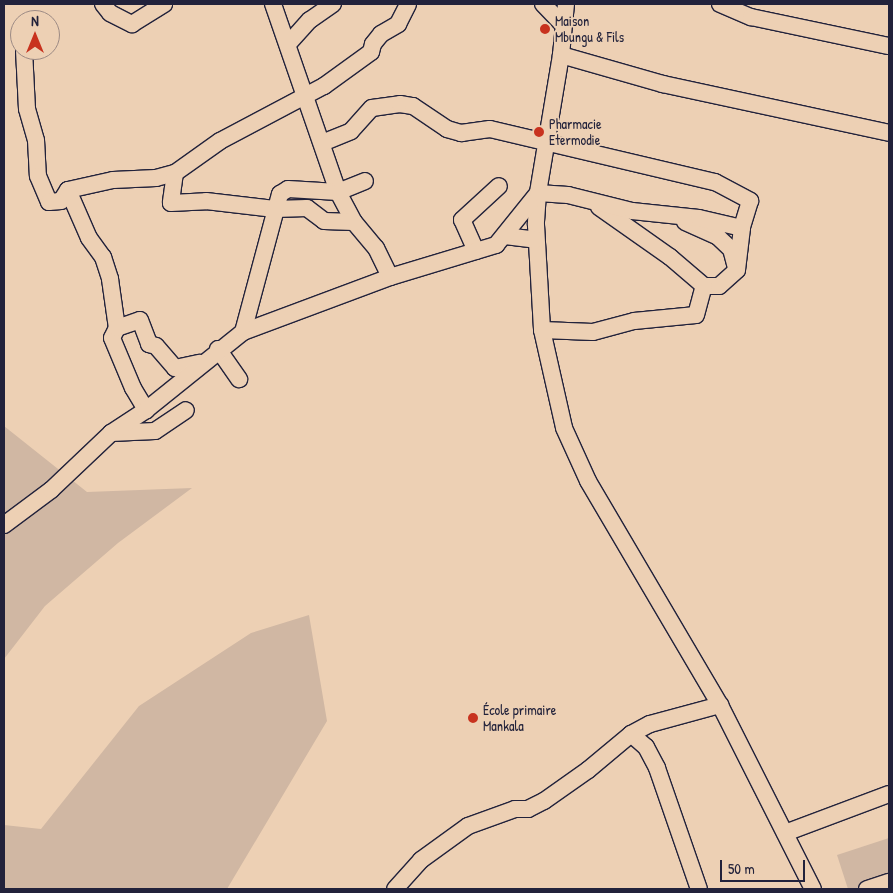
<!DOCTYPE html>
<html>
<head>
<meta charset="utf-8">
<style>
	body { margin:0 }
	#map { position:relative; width:893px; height:893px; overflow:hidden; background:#edd0b4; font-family:"Patrick Hand",sans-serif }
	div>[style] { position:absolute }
	.green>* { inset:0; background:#d0b7a3 }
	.roads { filter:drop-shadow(1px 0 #22223b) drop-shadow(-1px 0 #22223b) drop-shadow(0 1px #22223b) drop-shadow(0 -1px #22223b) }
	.minor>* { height:16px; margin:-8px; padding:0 8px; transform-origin:8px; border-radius:8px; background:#edd0b4 }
	.dots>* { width:14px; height:14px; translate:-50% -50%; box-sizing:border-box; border:2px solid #edd0b4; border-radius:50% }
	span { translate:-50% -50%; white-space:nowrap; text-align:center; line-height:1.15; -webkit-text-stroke:4px #edd0b4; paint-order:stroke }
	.poi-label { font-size:14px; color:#22223b }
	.left { translate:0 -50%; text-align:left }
	.frame { position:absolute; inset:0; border:5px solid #22223b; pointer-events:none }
	.north { position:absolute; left:10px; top:10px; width:50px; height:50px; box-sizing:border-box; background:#edd0b4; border:1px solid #9c8a84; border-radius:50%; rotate:0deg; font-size:14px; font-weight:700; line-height:20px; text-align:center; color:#22223b }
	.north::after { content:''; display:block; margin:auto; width:18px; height:22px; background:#c8321e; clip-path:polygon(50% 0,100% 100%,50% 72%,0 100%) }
	.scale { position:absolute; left:720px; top:860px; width:85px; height:22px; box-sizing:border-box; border:2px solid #22223b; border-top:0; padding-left:6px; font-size:15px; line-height:18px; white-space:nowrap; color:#22223b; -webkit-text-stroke:4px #edd0b4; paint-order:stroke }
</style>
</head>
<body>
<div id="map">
	<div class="green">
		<i style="clip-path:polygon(4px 426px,87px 492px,192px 488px,118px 543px,45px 606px,4px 659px)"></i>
		<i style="clip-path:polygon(309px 615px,327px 721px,227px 889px,4px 889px,4px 825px,41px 829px,139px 706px,251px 633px)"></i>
		<i style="clip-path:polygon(889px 838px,889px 889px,848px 889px,837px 855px)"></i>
	</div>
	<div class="roads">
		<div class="minor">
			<i style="left:103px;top:4px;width:11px;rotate:52deg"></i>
			<i style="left:110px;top:13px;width:25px;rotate:27deg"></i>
			<i style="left:132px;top:24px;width:38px;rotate:-32deg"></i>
			<i style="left:273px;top:4px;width:199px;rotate:70.9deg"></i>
			<i style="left:338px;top:192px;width:34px;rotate:62deg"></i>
			<i style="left:354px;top:222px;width:34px;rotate:50deg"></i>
			<i style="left:376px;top:248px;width:32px;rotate:64deg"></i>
			<i style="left:543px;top:4px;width:28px;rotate:46deg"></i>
			<i style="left:566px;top:4px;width:51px;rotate:95.6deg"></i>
			<i style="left:561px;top:55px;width:140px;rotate:99.5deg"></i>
			<i style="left:538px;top:193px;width:32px;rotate:94deg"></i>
			<i style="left:536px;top:225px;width:105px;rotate:86.7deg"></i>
			<i style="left:542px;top:330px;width:100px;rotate:77.3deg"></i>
			<i style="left:564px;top:428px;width:58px;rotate:65.6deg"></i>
			<i style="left:588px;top:481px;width:260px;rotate:59.5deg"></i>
			<i style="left:720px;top:705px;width:206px;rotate:63.2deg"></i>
			<i style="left:720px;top:4px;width:34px;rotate:23deg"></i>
			<i style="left:751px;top:17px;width:141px;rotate:11.9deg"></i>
			<i style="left:289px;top:43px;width:31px;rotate:-48deg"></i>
			<i style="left:310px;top:20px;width:28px;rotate:-35deg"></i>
			<i style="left:24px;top:50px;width:59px;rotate:87.1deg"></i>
			<i style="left:27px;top:109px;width:32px;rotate:74deg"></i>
			<i style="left:36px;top:140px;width:36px;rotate:87deg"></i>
			<i style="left:38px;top:176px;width:28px;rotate:67deg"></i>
			<i style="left:49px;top:202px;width:12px;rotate:-5deg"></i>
			<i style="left:61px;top:201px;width:13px;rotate:-58deg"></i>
			<i style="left:68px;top:190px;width:46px;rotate:-12.5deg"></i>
			<i style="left:113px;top:180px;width:43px;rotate:-2.7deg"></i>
			<i style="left:156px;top:178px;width:20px;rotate:-15deg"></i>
			<i style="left:175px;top:173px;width:55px;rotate:-35.4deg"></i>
			<i style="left:220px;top:141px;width:118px;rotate:-27.9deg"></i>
			<i style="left:324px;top:86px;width:58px;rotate:-35.9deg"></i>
			<i style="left:371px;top:52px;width:8px;rotate:-76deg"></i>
			<i style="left:373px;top:44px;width:13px;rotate:-51deg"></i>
			<i style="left:381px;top:34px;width:20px;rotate:-30deg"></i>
			<i style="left:398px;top:24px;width:22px;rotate:-63deg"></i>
			<i style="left:561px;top:55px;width:106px;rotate:15.9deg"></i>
			<i style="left:663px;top:84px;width:231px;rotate:12.2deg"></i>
			<i style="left:322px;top:143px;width:31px;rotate:-22deg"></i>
			<i style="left:351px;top:131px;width:31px;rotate:-48deg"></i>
			<i style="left:372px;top:108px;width:28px;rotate:-8deg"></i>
			<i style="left:400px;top:104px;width:13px;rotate:9deg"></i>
			<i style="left:413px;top:106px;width:41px;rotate:34.1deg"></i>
			<i style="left:447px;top:129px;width:15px;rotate:16deg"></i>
			<i style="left:461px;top:133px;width:29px;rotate:-8deg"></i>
			<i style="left:490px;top:129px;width:231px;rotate:13.3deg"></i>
			<i style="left:715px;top:182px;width:40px;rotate:28deg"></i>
			<i style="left:750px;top:201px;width:28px;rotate:107deg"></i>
			<i style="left:742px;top:228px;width:42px;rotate:96.8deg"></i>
			<i style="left:737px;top:270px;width:24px;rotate:138deg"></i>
			<i style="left:719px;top:286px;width:15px;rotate:180deg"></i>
			<i style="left:175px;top:173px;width:30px;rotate:98deg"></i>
			<i style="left:171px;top:203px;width:35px;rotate:-3deg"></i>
			<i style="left:206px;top:201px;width:69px;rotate:6.6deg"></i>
			<i style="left:275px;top:209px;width:32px;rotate:-2deg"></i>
			<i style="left:307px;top:208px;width:21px;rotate:37deg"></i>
			<i style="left:324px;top:221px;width:30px;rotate:2deg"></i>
			<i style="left:68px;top:190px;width:52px;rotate:66.4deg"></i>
			<i style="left:89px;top:238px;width:24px;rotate:54deg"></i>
			<i style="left:103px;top:257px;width:23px;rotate:72deg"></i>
			<i style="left:110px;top:279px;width:49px;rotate:81.9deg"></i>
			<i style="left:117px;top:328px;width:11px;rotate:117deg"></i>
			<i style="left:112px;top:338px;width:54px;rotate:67.2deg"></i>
			<i style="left:133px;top:388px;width:26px;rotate:59deg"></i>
			<i style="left:685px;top:222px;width:36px;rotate:24deg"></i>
			<i style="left:718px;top:237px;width:18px;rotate:43deg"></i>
			<i style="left:731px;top:249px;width:20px;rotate:75deg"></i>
			<i style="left:505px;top:236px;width:31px;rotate:7deg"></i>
			<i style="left:476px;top:251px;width:34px;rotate:-114deg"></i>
			<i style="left:462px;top:220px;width:50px;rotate:-42.6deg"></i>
			<i style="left:117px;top:328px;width:24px;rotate:-19deg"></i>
			<i style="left:140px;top:320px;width:26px;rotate:69deg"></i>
			<i style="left:149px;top:344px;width:7px;rotate:16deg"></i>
			<i style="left:156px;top:346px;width:29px;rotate:49deg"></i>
			<i style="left:175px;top:368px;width:25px;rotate:-12deg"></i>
			<i style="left:542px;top:330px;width:51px;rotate:2.2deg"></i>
			<i style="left:593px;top:332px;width:42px;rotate:-15deg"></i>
			<i style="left:634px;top:321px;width:62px;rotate:-5.5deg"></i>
			<i style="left:696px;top:315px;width:30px;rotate:-75deg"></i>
			<i style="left:704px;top:286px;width:45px;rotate:-139.5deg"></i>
			<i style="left:670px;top:257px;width:87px;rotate:-144.8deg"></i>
			<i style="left:243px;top:332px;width:143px;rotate:-75deg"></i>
			<i style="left:280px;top:194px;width:9px;rotate:-32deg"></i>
			<i style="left:288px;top:189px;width:50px;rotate:3.4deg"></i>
			<i style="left:338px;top:192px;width:29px;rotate:-22deg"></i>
			<i style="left:218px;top:349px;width:37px;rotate:55deg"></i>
			<i style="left:111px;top:433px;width:44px;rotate:-2.6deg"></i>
			<i style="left:155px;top:431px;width:37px;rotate:-34deg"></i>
			<i style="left:4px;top:525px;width:59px;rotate:-36.7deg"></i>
			<i style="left:51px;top:490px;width:83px;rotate:-43.5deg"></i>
			<i style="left:111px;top:433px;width:42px;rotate:-33.3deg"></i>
			<i style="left:146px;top:410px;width:124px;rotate:-38.8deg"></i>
			<i style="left:243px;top:332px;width:157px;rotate:-20.5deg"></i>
			<i style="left:390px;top:277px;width:111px;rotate:-16.8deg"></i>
			<i style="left:496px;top:245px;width:67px;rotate:-51.1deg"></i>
			<i style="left:538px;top:193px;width:30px;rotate:4deg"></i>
			<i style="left:568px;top:195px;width:66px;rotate:14deg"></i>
			<i style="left:632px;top:211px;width:67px;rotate:6deg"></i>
			<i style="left:699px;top:218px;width:44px;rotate:13.1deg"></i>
			<i style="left:631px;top:734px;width:20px;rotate:41deg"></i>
			<i style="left:646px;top:747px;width:24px;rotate:62deg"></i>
			<i style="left:657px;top:768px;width:128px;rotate:70.9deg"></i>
			<i style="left:785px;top:833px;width:111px;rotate:-20.6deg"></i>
			<i style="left:395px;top:889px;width:39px;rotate:-48deg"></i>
			<i style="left:421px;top:860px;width:58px;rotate:-35.9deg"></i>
			<i style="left:468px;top:826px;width:50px;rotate:-19.9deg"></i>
			<i style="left:515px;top:809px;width:13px"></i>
			<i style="left:528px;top:809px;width:18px;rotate:-27deg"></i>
			<i style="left:544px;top:801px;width:54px;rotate:-35.2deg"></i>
			<i style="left:588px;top:770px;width:56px;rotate:-39.9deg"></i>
			<i style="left:631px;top:734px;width:21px;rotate:-28deg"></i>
			<i style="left:650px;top:724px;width:73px;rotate:-15.2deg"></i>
			<i style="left:867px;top:889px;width:23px;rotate:-18deg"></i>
		</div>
	</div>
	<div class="dots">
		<i style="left:545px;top:29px;background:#c8321e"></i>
		<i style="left:539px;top:132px;background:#c8321e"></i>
		<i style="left:473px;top:718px;background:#c8321e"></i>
	</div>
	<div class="poi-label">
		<span class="left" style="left:555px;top:29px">Maison<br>Mbungu &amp; Fils</span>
		<span class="left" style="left:549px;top:132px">Pharmacie<br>Etermodie</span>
		<span class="left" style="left:483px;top:718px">École primaire<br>Mankala</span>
	</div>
	<div class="frame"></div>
	<div class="north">N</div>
	<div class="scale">50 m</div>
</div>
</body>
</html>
